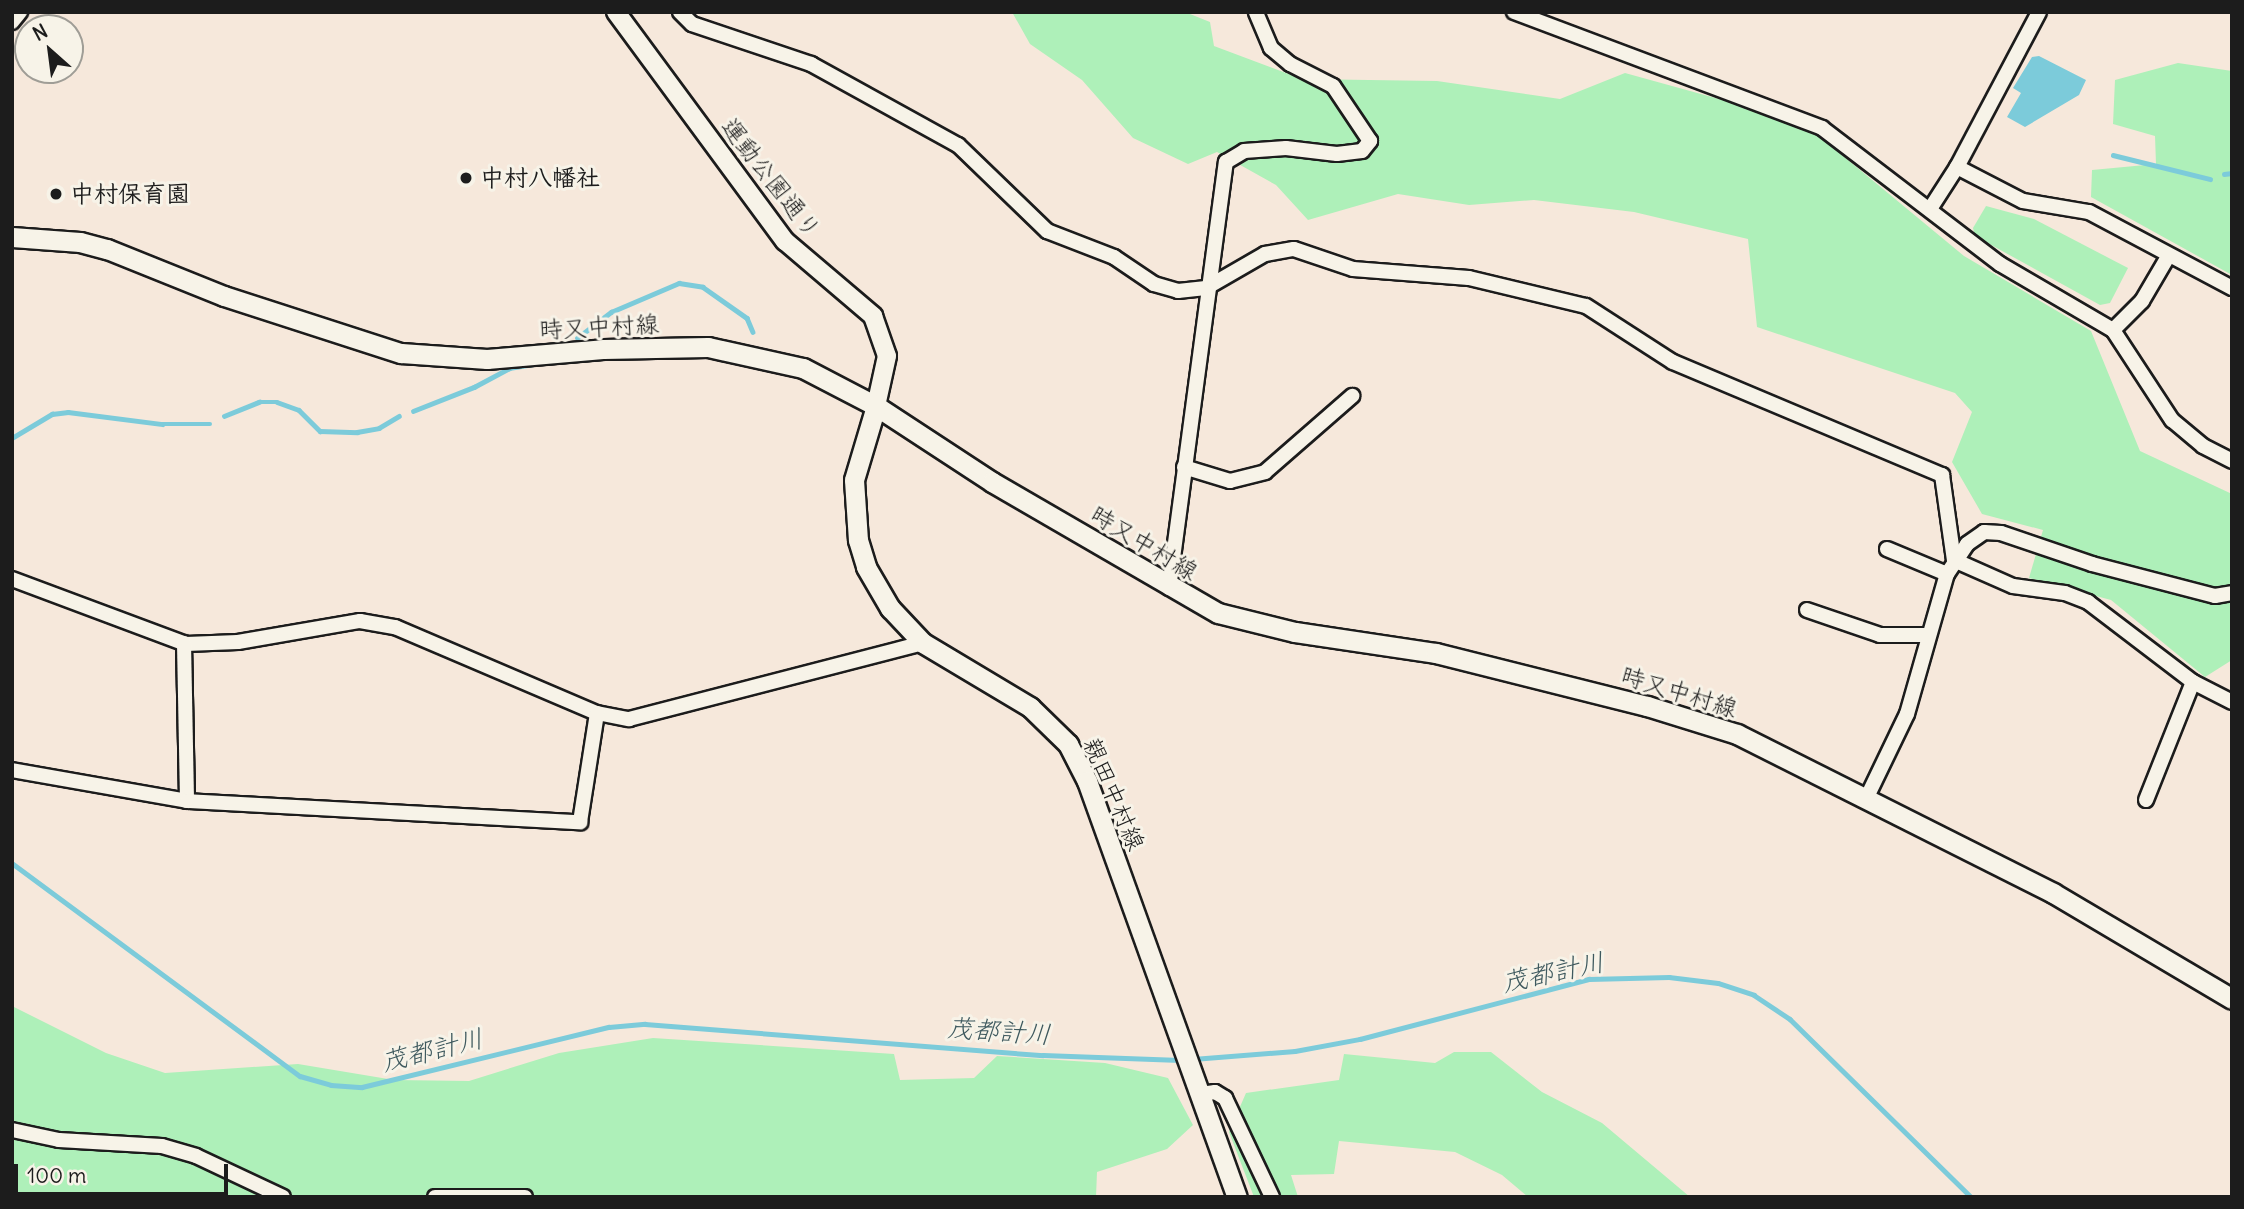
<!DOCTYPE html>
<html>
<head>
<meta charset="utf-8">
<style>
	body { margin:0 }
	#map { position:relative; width:2244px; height:1209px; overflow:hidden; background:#f6e8db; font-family:Delius,"Klee One",sans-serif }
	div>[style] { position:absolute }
	.green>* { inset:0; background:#aef0b9 }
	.water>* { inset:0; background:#7ccbda }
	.stream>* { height:4.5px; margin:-2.25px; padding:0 2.25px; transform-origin:2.25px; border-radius:2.25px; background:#7ccbda }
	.roads { filter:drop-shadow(2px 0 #1c1c1c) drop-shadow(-2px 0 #1c1c1c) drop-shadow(0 2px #1c1c1c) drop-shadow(0 -2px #1c1c1c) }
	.minor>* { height:14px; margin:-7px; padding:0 7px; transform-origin:7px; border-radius:7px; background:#f7f3e8 }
	.tertiary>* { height:18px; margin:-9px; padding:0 9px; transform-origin:9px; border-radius:9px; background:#f7f3e8 }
	.secondary>* { height:19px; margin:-9.5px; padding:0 9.5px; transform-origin:9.5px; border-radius:9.5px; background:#f7f3e8 }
	.dots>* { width:19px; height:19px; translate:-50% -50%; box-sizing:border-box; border:4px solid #f7f3e8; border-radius:50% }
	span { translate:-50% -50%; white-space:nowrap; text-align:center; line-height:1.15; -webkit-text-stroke:6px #f7f3e8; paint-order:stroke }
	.poi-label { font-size:24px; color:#1c1c1c; font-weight:700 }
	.left { translate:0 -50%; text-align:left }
	.street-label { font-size:24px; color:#1c1c1c }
	.water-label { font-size:26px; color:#3e595e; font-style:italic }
	.frame { position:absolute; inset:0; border:14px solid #1c1c1c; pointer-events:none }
	.north { position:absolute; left:14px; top:14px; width:70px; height:70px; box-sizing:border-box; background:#f7f3e8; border:2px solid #9f9d96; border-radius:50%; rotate:332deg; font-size:19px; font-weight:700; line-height:28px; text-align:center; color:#1c1c1c }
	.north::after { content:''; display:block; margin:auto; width:24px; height:32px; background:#1c1c1c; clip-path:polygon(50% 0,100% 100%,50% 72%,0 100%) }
	.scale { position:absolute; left:14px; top:1164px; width:214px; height:32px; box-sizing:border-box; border:4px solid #1c1c1c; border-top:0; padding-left:9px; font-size:21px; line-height:24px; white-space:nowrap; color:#1c1c1c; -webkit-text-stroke:5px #f7f3e8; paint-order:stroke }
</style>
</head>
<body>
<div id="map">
	<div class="green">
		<i style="clip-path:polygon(1012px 12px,1185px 12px,1210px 22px,1214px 46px,1302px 79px,1437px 81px,1560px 99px,1625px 73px,1766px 112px,1819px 136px,1964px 256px,2091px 331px,2140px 451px,2232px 494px,2232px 660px,2205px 677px,2111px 600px,2029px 578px,2043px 530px,1982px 514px,1952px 462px,1972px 412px,1955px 393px,1757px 327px,1748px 239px,1634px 212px,1534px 200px,1469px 205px,1398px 194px,1308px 220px,1276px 185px,1217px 152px,1188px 164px,1133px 138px,1082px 80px,1030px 44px)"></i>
		<i style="clip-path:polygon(2178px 63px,2232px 71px,2232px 275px,2091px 197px,2092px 170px,2156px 164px,2155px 136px,2113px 124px,2115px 80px)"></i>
		<i style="clip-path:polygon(1986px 206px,2034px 219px,2128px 268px,2110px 303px,2100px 305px,1975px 236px,1973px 228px)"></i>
		<i style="clip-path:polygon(12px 1006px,106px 1053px,165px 1073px,298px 1064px,394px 1080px,469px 1081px,559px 1053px,653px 1038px,894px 1054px,900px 1080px,974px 1078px,997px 1056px,1105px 1063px,1168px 1078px,1193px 1125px,1167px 1149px,1097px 1172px,1096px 1197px,12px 1197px)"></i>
		<i style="clip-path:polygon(1454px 1052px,1491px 1052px,1542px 1092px,1602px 1123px,1690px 1197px,1528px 1197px,1502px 1175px,1455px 1152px,1339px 1141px,1334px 1174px,1291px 1175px,1298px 1197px,1254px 1197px,1229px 1132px,1246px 1093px,1339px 1080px,1344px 1054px,1435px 1063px)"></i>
	</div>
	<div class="water">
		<i style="clip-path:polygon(2039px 56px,2086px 80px,2079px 95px,2025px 127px,2007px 117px,2021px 93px,2013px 88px,2032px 57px)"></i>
	</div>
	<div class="stream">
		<i style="left:2113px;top:155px;width:100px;rotate:13.9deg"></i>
		<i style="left:2224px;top:174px;width:8px;rotate:-7deg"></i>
		<i style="left:577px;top:338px;width:43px;rotate:-37.4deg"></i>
		<i style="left:611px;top:312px;width:74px;rotate:-23.1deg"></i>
		<i style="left:679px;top:283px;width:24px;rotate:9deg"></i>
		<i style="left:703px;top:287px;width:54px;rotate:35.2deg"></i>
		<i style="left:747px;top:318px;width:15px;rotate:67deg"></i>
		<i style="left:413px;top:411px;width:66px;rotate:-21.5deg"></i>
		<i style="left:474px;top:387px;width:40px;rotate:-28deg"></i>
		<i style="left:509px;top:368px;width:26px;rotate:-9deg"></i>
		<i style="left:224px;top:416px;width:38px;rotate:-22deg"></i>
		<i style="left:259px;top:402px;width:18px"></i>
		<i style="left:277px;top:402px;width:23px;rotate:20deg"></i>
		<i style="left:299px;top:410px;width:30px;rotate:45deg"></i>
		<i style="left:320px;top:431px;width:37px;rotate:2deg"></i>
		<i style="left:357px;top:432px;width:22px;rotate:-10deg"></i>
		<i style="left:379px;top:428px;width:23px;rotate:-31deg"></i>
		<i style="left:12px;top:438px;width:47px;rotate:-31deg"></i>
		<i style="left:52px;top:414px;width:16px;rotate:-7deg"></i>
		<i style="left:68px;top:412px;width:95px;rotate:7.3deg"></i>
		<i style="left:162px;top:424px;width:48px"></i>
		<i style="left:12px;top:863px;width:358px;rotate:36.5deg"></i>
		<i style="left:300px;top:1076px;width:32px;rotate:16deg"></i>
		<i style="left:331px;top:1085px;width:31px;rotate:4deg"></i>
		<i style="left:362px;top:1087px;width:254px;rotate:-13.7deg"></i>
		<i style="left:609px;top:1027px;width:36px;rotate:-5deg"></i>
		<i style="left:645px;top:1024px;width:399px;rotate:4.5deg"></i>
		<i style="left:1043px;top:1055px;width:137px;rotate:2.1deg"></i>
		<i style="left:1193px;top:1059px;width:102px;rotate:-4.5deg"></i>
		<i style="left:1295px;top:1051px;width:66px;rotate:-10.5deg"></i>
		<i style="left:1360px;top:1039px;width:237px;rotate:-14.7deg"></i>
		<i style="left:1589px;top:979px;width:80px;rotate:-1.4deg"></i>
		<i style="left:1669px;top:977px;width:49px;rotate:7deg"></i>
		<i style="left:1718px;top:983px;width:38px;rotate:18deg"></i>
		<i style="left:1754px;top:995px;width:43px;rotate:33.7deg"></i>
		<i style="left:1790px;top:1019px;width:254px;rotate:44.5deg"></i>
	</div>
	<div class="roads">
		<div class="minor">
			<i style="left:680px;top:12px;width:17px;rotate:45deg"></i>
			<i style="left:692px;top:24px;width:126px;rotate:18.6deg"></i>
			<i style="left:811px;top:64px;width:168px;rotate:28.9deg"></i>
			<i style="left:958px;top:145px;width:124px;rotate:44deg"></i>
			<i style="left:1047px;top:231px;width:72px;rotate:21.2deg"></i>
			<i style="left:1114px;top:257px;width:48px;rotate:34deg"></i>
			<i style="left:1154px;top:284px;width:25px;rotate:16deg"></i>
			<i style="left:1178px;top:291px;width:28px;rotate:-6deg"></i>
			<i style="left:1206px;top:288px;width:68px;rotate:-30deg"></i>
			<i style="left:1265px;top:254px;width:29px;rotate:-10deg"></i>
			<i style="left:1294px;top:249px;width:62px;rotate:18.7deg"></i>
			<i style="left:1353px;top:269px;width:116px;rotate:4.4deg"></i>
			<i style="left:1469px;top:278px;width:120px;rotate:13.5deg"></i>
			<i style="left:1586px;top:306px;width:103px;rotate:32.8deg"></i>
			<i style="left:1673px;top:362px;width:292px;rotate:22.8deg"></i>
			<i style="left:1942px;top:475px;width:86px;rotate:82deg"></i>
			<i style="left:1954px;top:560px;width:64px;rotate:23.8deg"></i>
			<i style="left:2013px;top:586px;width:52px;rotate:7.7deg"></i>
			<i style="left:2065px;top:593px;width:25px;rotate:21deg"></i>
			<i style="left:2088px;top:602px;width:132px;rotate:37.3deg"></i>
			<i style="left:2193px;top:682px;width:44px;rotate:27.1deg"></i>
			<i style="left:1514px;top:12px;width:329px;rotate:20.6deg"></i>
			<i style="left:1822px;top:128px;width:224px;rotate:37.4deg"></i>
			<i style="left:2000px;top:264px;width:131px;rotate:30.3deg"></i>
			<i style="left:2113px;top:330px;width:108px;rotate:56.8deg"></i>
			<i style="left:2172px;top:420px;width:40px;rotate:40deg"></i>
			<i style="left:2203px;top:446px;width:33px;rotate:27deg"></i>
			<i style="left:12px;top:22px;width:13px;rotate:-51deg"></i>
			<i style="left:1957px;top:167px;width:74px;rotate:27.3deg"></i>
			<i style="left:2023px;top:201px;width:67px;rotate:9.5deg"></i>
			<i style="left:2089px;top:212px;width:162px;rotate:28deg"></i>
			<i style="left:1930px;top:209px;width:50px;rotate:-57.3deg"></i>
			<i style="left:1957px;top:167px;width:175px;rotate:-62.1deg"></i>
			<i style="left:2113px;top:330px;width:41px;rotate:-45deg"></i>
			<i style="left:2142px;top:301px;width:53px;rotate:-59.6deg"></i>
			<i style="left:1184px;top:467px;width:48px;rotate:16.9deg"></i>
			<i style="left:1230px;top:481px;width:36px;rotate:-14deg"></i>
			<i style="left:1265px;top:472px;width:116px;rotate:-41.1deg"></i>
			<i style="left:1887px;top:549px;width:65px;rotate:22.6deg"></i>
			<i style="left:12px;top:579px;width:186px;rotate:20.5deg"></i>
			<i style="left:186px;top:644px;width:52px;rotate:-2.2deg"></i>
			<i style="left:238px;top:642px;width:124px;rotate:-9.8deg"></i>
			<i style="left:360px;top:621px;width:36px;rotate:10deg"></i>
			<i style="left:395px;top:627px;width:220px;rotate:23.1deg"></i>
			<i style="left:597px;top:713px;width:33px;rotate:11deg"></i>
			<i style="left:629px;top:719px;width:304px;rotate:-14.5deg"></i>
			<i style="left:1169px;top:588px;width:430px;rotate:-82.4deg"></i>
			<i style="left:1226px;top:162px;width:21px;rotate:-31deg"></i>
			<i style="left:1244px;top:151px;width:42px;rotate:-4.1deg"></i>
			<i style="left:1286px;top:148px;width:51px;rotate:6.7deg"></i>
			<i style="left:1337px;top:154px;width:25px;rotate:-7deg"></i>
			<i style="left:1362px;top:151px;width:13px;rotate:-51deg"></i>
			<i style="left:1370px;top:141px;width:66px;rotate:-123.9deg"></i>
			<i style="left:1333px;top:86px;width:48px;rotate:-152.9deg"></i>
			<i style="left:1290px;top:64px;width:25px;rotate:-140deg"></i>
			<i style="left:1271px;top:48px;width:39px;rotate:-113deg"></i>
			<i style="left:1807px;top:610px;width:77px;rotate:18.9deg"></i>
			<i style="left:1880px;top:635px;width:47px"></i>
			<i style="left:184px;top:643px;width:158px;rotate:88.9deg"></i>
			<i style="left:12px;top:770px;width:178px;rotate:10deg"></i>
			<i style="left:187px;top:801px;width:394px;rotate:3.1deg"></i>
			<i style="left:580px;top:822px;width:110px;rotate:-81.1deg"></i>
			<i style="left:1867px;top:797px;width:92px;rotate:-64.3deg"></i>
			<i style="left:1907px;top:714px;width:146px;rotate:-74.1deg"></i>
			<i style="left:1947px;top:574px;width:36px;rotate:-56deg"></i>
			<i style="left:1967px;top:544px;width:21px;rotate:-35deg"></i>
			<i style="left:1984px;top:532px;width:17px;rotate:3deg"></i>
			<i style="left:2001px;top:533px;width:96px;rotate:18.8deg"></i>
			<i style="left:2092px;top:564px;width:127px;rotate:14.6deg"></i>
			<i style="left:2215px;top:596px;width:17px;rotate:-10deg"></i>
			<i style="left:2146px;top:800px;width:127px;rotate:-68.3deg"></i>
			<i style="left:1201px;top:1094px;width:14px;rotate:-8deg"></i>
			<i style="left:1215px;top:1092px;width:12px;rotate:31deg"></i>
			<i style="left:1225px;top:1098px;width:110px;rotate:64.6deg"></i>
			<i style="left:12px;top:1130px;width:48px;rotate:12deg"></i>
			<i style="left:59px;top:1140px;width:103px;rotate:3.3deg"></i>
			<i style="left:162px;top:1146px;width:35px;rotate:16deg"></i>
			<i style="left:196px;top:1156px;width:96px;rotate:25.2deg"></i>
			<i style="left:435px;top:1197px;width:90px"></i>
		</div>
		<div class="tertiary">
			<i style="left:616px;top:12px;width:285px;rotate:53.6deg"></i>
			<i style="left:785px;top:241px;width:116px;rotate:40.4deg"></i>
			<i style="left:873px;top:316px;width:42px;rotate:70.7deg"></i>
			<i style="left:887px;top:356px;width:51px;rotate:102.4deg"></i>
		</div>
		<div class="secondary">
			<i style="left:12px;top:237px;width:68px;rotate:4.2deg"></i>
			<i style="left:80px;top:242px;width:28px;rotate:15deg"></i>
			<i style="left:107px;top:249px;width:126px;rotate:21.9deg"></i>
			<i style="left:224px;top:296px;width:186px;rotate:17.9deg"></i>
			<i style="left:401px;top:353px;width:86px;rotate:4deg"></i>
			<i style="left:487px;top:359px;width:116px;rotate:-4.9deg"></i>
			<i style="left:603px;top:349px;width:105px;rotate:-1.1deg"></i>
			<i style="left:708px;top:347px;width:97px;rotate:12.5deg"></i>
			<i style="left:803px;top:368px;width:82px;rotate:27.5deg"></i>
			<i style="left:876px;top:406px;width:139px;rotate:33.2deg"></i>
			<i style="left:992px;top:482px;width:261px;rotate:30.1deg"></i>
			<i style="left:1218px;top:613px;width:79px;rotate:13.9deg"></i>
			<i style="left:1295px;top:632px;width:143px;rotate:8.5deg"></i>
			<i style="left:1436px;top:653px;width:218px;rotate:14.1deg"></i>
			<i style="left:1647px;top:706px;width:94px;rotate:17.3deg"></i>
			<i style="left:1737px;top:734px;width:354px;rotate:26.7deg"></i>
			<i style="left:2053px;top:893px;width:208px;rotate:30.6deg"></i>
			<i style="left:876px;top:406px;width:77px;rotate:106.6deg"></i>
			<i style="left:854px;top:480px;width:60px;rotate:86.2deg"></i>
			<i style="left:858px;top:540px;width:28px;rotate:73deg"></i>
			<i style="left:866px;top:567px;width:48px;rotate:59.7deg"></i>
			<i style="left:890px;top:608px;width:48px;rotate:46.7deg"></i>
			<i style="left:923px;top:643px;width:125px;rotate:30.9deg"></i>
			<i style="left:1030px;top:707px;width:53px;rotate:44.2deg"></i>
			<i style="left:1068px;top:744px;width:42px;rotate:62.8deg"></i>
			<i style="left:1087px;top:781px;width:442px;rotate:70.2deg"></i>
		</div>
	</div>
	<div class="dots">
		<i style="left:466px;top:178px;background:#1c1c1c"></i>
		<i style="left:56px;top:194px;background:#1c1c1c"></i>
	</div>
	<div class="poi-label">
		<span class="left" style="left:480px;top:178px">中村八幡社</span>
		<span class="left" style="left:70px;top:194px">中村保育園</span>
	</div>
	<div class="street-label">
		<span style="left:771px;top:178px;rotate:52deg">運動公園通り</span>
		<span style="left:599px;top:327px;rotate:-3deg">時又中村線</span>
		<span style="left:1144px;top:543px;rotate:31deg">時又中村線</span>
		<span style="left:1679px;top:692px;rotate:17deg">時又中村線</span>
		<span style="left:1114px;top:794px;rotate:67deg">親田中村線</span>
	</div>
	<div class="water-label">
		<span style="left:1553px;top:972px;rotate:-12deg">茂都計川</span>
		<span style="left:999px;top:1031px;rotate:4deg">茂都計川</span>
		<span style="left:432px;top:1050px;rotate:-14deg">茂都計川</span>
	</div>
	<div class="frame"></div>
	<div class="north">N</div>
	<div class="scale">100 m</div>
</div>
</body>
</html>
